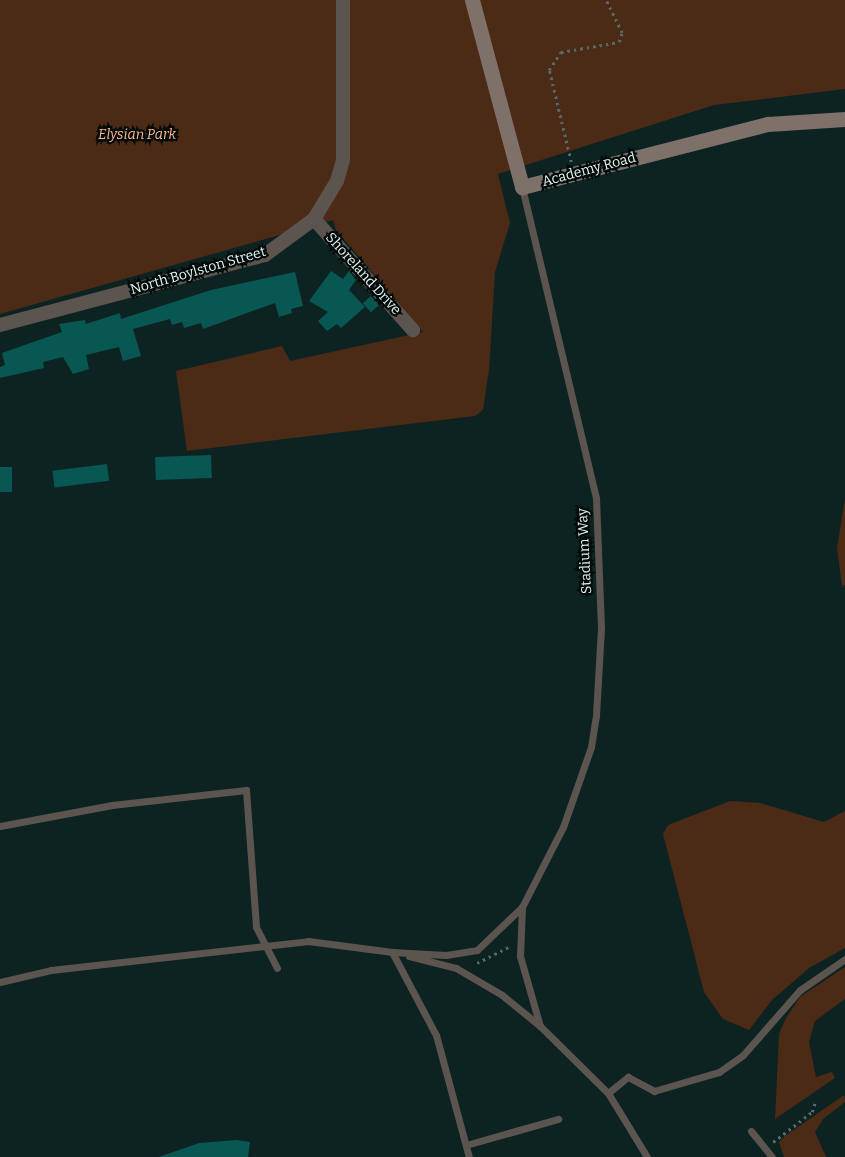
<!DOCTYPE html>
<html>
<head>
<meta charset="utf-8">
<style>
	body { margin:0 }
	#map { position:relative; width:845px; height:1157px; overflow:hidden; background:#0d2322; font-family:Bitter,serif }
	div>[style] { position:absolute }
	.green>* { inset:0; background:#4b2a16 }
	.building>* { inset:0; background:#095753; transform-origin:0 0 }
	.path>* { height:2.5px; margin-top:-1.25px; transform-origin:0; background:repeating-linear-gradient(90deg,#576a69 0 2.5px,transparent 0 6.5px) }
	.lane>* { height:7px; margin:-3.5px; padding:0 3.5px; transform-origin:3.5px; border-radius:3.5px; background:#5c544f }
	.street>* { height:14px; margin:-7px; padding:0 7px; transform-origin:7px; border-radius:7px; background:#5c544f }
	.secondary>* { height:15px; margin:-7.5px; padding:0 7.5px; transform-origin:7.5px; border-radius:7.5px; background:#7e716a }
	span { translate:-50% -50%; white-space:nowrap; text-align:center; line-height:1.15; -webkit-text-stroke:4.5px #030b0a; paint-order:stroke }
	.park-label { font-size:14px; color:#feb78f; font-style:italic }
	.street-label { font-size:14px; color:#e5f3f1 }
</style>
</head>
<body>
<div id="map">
	<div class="green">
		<i style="clip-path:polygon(0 0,845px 0,845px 89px,714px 105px,498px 174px,510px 223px,495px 272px,489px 370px,483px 410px,475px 416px,187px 451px,176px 371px,282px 346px,290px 361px,423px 332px,336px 230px,333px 220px,0 314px)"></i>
		<i style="clip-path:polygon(845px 499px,845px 585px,842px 586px,837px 548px)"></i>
		<i style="clip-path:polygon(730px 801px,760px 803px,824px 822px,845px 811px,845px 948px,809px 968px,772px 1000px,749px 1030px,723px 1019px,704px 992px,663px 834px,668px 825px)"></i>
		<i style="clip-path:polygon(845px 967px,845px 999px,815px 1021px,809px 1042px,816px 1077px,832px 1072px,835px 1078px,775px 1119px,779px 1034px,786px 1018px,800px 997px)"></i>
		<i style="clip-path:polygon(844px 1095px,845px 1102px,823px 1119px,815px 1132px,826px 1157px,784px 1157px,779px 1142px,785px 1136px)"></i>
	</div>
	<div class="building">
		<i style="clip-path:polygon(331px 271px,343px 279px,349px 271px,356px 280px,349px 290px,365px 307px,341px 328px,337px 324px,327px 331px,318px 321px,328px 312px,309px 301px)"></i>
		<i style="clip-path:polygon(295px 272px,303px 306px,291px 309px,292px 313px,279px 317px,275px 303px,203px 329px,201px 323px,184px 328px,182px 322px,172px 325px,170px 319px,133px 329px,141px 356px,123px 361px,119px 347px,86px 355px,89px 369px,73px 374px,63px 357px,43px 362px,44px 368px,0 378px,0 367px,5px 365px,2px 353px,62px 332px,59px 324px,85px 320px,86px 324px,120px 313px,121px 319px,211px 290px)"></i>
		<i style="left:371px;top:296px;width:12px;height:11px;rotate:48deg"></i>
		<i style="left:211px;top:455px;width:23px;height:56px;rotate:88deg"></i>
		<i style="left:107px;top:464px;width:17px;height:55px;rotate:83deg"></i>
		<i style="left:0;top:467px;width:12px;height:25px"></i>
		<i style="clip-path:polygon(237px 1140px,250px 1142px,248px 1157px,159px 1157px,199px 1143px)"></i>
	</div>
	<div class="path">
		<i style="left:571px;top:162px;width:95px;rotate:-103.4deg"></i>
		<i style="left:549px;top:70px;width:22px;rotate:-56deg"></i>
		<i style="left:561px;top:52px;width:59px;rotate:-9.8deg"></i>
		<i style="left:619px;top:42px;width:9px;rotate:-72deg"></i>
		<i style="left:622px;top:33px;width:37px;rotate:-116deg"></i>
		<i style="left:477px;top:963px;width:35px;rotate:-27deg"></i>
		<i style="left:773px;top:1142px;width:49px;rotate:-37.6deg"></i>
		<i style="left:812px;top:1112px;width:9px;rotate:-72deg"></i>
	</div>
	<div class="lane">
		<i style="left:0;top:826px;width:114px;rotate:-10.6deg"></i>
		<i style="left:112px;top:805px;width:135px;rotate:-6.4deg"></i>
		<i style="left:246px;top:790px;width:137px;rotate:85.8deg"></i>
		<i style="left:256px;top:927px;width:46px;rotate:62.9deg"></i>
		<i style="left:522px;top:907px;width:49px;rotate:92.3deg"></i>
		<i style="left:520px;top:956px;width:73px;rotate:74.1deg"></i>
		<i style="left:392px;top:952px;width:54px;rotate:3.2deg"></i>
		<i style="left:446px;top:955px;width:31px;rotate:-9deg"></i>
		<i style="left:477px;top:950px;width:62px;rotate:-43.7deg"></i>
		<i style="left:522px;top:907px;width:90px;rotate:-62.9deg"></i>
		<i style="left:563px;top:827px;width:85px;rotate:-70.7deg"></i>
		<i style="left:591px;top:747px;width:32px;rotate:-81deg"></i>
		<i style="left:596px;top:715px;width:87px;rotate:-86.7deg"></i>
		<i style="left:601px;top:628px;width:130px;rotate:-92.2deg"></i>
		<i style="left:596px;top:498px;width:320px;rotate:-103.4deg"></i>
		<i style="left:409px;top:956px;width:49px;rotate:14.3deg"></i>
		<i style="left:456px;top:968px;width:53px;rotate:30.4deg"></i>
		<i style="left:502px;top:995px;width:49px;rotate:39.2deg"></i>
		<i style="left:540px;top:1026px;width:95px;rotate:44.6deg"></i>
		<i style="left:608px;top:1093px;width:75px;rotate:58.6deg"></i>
		<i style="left:0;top:982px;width:52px;rotate:-13.2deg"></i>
		<i style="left:51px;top:970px;width:259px;rotate:-6.4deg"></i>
		<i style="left:308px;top:941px;width:85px;rotate:7.5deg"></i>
		<i style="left:392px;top:952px;width:94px;rotate:62.1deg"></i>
		<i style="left:436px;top:1035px;width:126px;rotate:74.9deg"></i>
		<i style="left:608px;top:1093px;width:26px;rotate:-39deg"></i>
		<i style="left:628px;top:1077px;width:30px;rotate:28deg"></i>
		<i style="left:654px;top:1091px;width:68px;rotate:-16.3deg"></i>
		<i style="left:719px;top:1072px;width:29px;rotate:-35deg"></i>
		<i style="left:743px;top:1055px;width:86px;rotate:-48.8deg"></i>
		<i style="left:800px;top:990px;width:55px;rotate:-34.6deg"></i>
		<i style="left:751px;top:1131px;width:33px;rotate:51deg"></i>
		<i style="left:466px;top:1145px;width:96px;rotate:-15.8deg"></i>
	</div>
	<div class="street">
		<i style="left:314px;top:219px;width:149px;rotate:48.3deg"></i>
		<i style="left:0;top:325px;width:274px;rotate:-14.8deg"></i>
		<i style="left:265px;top:255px;width:61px;rotate:-36.3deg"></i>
		<i style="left:314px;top:219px;width:44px;rotate:-58.8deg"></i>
		<i style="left:337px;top:181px;width:22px;rotate:-74deg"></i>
		<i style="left:343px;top:160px;width:160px;rotate:-90deg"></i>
	</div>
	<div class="secondary">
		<i style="left:472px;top:0;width:194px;rotate:75deg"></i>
		<i style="left:522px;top:187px;width:254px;rotate:-14.4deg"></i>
		<i style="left:768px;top:124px;width:77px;rotate:-3.7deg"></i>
	</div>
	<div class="park-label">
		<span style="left:137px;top:135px">Elysian Park</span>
	</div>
	<div class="street-label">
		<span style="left:589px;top:170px;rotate:-15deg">Academy Road</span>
		<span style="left:198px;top:271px;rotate:-16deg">North Boylston Street</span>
		<span style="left:363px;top:274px;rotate:48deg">Shoreland Drive</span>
		<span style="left:585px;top:551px;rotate:-93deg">Stadium Way</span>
	</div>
</div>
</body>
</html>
